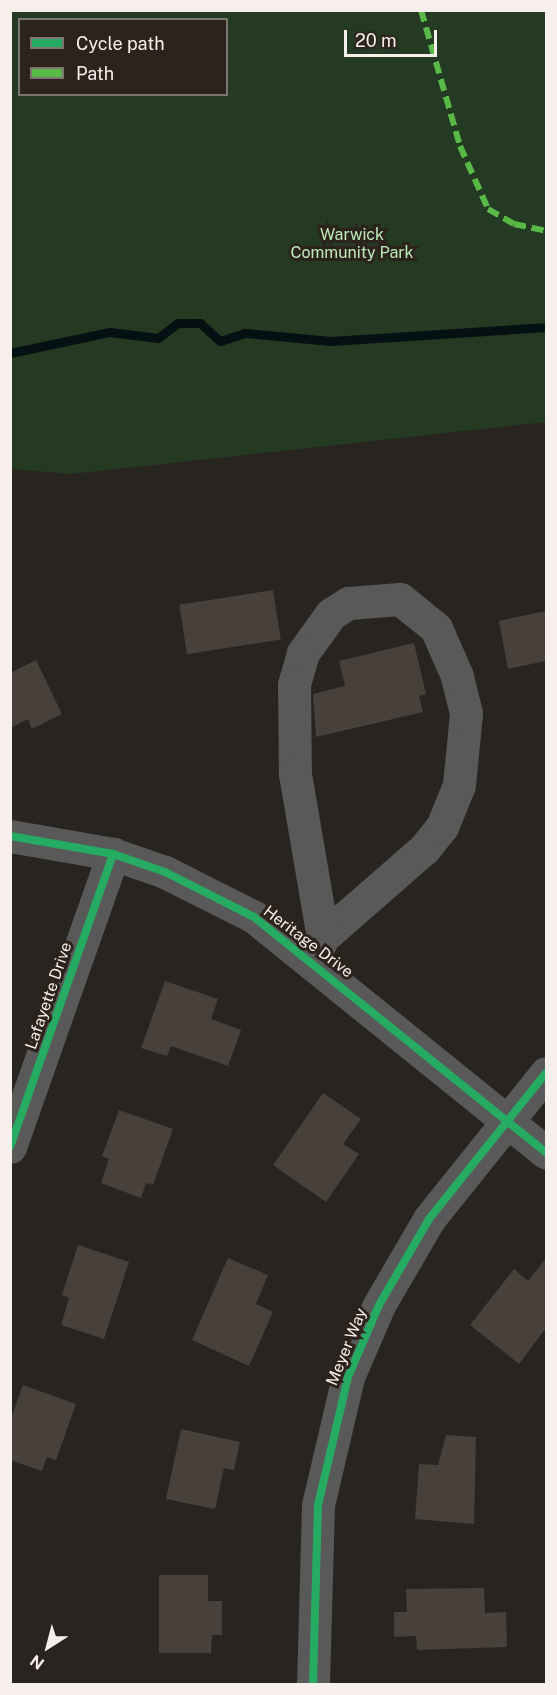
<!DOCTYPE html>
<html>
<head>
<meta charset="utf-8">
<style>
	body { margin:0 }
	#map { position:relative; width:557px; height:1695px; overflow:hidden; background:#282420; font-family:"Public Sans",sans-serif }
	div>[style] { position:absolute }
	.green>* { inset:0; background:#253a23 }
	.stream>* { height:9px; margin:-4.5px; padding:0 4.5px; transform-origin:4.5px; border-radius:4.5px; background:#041011 }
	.building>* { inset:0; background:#48403a; transform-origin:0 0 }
	.minor>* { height:33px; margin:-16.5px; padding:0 16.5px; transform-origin:16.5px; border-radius:16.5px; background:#585958 }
	.quiet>* { height:6px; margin-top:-3px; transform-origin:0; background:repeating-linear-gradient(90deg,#58b947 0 12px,transparent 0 18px) }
	.cycleway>* { height:8px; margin:-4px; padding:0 4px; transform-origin:4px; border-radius:4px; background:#26ab63 }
	span { translate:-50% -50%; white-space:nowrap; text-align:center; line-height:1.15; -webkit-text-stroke:6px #2c231d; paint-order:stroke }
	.park-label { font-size:16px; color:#bcebb7 }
	.street-label { font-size:16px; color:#f6efeb }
	.frame { position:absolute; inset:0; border:12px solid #f6efeb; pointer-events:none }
	.legend { position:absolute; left:18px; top:18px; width:210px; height:78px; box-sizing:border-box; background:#2c231d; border:2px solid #7d756f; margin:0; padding:8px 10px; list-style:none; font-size:18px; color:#f6efeb }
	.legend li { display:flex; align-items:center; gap:12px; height:30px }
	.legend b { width:30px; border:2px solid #7d756f }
	.north { position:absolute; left:18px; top:1617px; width:60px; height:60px; -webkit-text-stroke:4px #2c231d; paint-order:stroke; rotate:216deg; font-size:16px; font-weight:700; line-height:24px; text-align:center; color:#f6efeb }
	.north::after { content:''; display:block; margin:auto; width:21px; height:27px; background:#f6efeb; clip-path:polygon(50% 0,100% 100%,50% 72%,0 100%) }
	.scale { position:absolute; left:344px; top:30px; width:93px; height:27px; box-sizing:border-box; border:3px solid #f6efeb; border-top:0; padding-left:8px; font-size:18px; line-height:21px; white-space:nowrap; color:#f6efeb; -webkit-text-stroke:4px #2c231d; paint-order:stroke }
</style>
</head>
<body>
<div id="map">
	<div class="green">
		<i style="clip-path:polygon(evenodd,10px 11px,546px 11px,546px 422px,71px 474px,11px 469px,10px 11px,20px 20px,226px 20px,226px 94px,20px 94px,20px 20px)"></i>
	</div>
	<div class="stream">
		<i style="left:10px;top:353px;width:102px;rotate:-11.9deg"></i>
		<i style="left:110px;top:332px;width:48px;rotate:7.1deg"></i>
		<i style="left:158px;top:338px;width:25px;rotate:-37deg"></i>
		<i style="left:178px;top:323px;width:22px"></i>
		<i style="left:200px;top:323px;width:27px;rotate:42deg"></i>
		<i style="left:220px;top:341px;width:26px;rotate:-18deg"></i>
		<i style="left:245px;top:333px;width:86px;rotate:5.3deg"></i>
		<i style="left:331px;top:341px;width:215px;rotate:-3.7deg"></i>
	</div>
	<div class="building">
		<i style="left:273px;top:590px;width:50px;height:95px;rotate:81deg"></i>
		<i style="clip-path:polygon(546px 611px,546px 661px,508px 669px,499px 621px)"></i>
		<i style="clip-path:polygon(414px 643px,426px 694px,419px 696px,423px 712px,316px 737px,313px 694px,345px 686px,339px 661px)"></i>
		<i style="clip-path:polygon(36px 660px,62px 714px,32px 729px,28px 719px,10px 728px,10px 673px)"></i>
		<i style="clip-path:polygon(165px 981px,218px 999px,211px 1019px,241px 1030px,228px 1066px,171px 1046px,167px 1056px,141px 1048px)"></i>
		<i style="clip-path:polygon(323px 1093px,361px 1119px,343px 1144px,359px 1154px,326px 1202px,273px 1165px)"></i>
		<i style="clip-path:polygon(119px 1110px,173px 1129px,153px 1185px,146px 1183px,141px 1198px,101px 1183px,109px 1159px,102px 1156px)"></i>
		<i style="clip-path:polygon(78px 1245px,129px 1262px,104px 1339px,61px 1325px,69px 1298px,62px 1295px)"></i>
		<i style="clip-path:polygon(228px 1258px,268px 1275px,256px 1304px,273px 1312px,249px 1366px,192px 1340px)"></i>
		<i style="clip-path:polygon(546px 1258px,546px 1328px,519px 1364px,470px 1325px,514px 1269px,528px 1281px)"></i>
		<i style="clip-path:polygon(23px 1385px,76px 1404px,56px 1460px,47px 1457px,42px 1471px,10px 1460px,10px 1421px)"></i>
		<i style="clip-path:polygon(181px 1429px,240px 1442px,234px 1470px,224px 1468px,215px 1509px,166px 1499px)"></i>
		<i style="clip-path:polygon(446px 1435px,476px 1437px,474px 1524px,415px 1519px,419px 1464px,438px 1465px)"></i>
		<i style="clip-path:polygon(159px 1575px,208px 1575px,208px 1601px,222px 1601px,222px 1635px,212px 1635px,211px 1653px,159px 1653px)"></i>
		<i style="clip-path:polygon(484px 1588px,485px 1613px,506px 1612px,507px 1647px,417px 1650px,416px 1636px,394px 1637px,394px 1612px,407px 1612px,406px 1589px)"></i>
	</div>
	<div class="minor">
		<i style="left:10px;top:836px;width:105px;rotate:9.9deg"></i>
		<i style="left:113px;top:854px;width:55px;rotate:19.1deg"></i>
		<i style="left:165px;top:872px;width:100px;rotate:26.8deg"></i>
		<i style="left:254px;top:917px;width:375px;rotate:38.9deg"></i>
		<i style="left:312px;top:959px;width:25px;rotate:-63deg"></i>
		<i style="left:323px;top:937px;width:134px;rotate:-41.1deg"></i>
		<i style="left:424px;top:849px;width:28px;rotate:-51deg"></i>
		<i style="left:442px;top:827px;width:45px;rotate:-68deg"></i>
		<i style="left:459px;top:785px;width:72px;rotate:-84.4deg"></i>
		<i style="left:466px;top:713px;width:38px;rotate:-104deg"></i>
		<i style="left:457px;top:676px;width:52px;rotate:-113.6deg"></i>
		<i style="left:436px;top:628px;width:46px;rotate:-141.1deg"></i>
		<i style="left:400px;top:599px;width:52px;rotate:175.6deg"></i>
		<i style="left:348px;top:603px;width:20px;rotate:147deg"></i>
		<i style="left:331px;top:614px;width:48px;rotate:125.7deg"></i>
		<i style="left:303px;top:653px;width:33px;rotate:106deg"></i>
		<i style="left:294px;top:685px;width:89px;rotate:89.4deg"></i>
		<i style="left:295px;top:774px;width:165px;rotate:80.3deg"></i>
		<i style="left:10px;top:1147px;width:311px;rotate:-70.6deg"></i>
		<i style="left:313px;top:1684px;width:179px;rotate:-88.4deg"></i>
		<i style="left:318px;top:1505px;width:131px;rotate:-76.8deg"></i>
		<i style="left:348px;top:1377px;width:78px;rotate:-66.7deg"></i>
		<i style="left:379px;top:1305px;width:99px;rotate:-59.8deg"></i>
		<i style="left:429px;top:1219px;width:187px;rotate:-51.3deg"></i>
	</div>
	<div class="quiet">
		<i style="left:421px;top:10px;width:141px;rotate:74deg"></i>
		<i style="left:460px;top:146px;width:69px;rotate:66deg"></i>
		<i style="left:488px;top:209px;width:30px;rotate:30deg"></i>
		<i style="left:514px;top:224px;width:33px;rotate:12deg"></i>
	</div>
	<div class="cycleway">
		<i style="left:10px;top:836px;width:105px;rotate:9.9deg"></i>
		<i style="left:113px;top:854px;width:55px;rotate:19.1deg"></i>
		<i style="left:165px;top:872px;width:100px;rotate:26.8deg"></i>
		<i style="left:254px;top:917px;width:375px;rotate:38.9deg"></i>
		<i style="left:10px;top:1147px;width:311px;rotate:-70.6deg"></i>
		<i style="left:313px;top:1684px;width:179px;rotate:-88.4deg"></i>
		<i style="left:318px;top:1505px;width:131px;rotate:-76.8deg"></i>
		<i style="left:348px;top:1377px;width:78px;rotate:-66.7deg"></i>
		<i style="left:379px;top:1305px;width:99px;rotate:-59.8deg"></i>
		<i style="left:429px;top:1219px;width:187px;rotate:-51.3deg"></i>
	</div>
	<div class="park-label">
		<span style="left:352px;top:244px">Warwick<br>Community Park</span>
	</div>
	<div class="street-label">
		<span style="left:308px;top:942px;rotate:37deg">Heritage Drive</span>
		<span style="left:49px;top:996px;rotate:-71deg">Lafayette Drive</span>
		<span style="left:347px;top:1347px;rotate:-68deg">Meyer Way</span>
	</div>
	<div class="frame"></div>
	<ul class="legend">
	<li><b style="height:8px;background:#26ab63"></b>Cycle path</li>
	<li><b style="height:8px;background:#58b947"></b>Path</li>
	</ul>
	<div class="north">N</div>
	<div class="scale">20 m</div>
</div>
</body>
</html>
